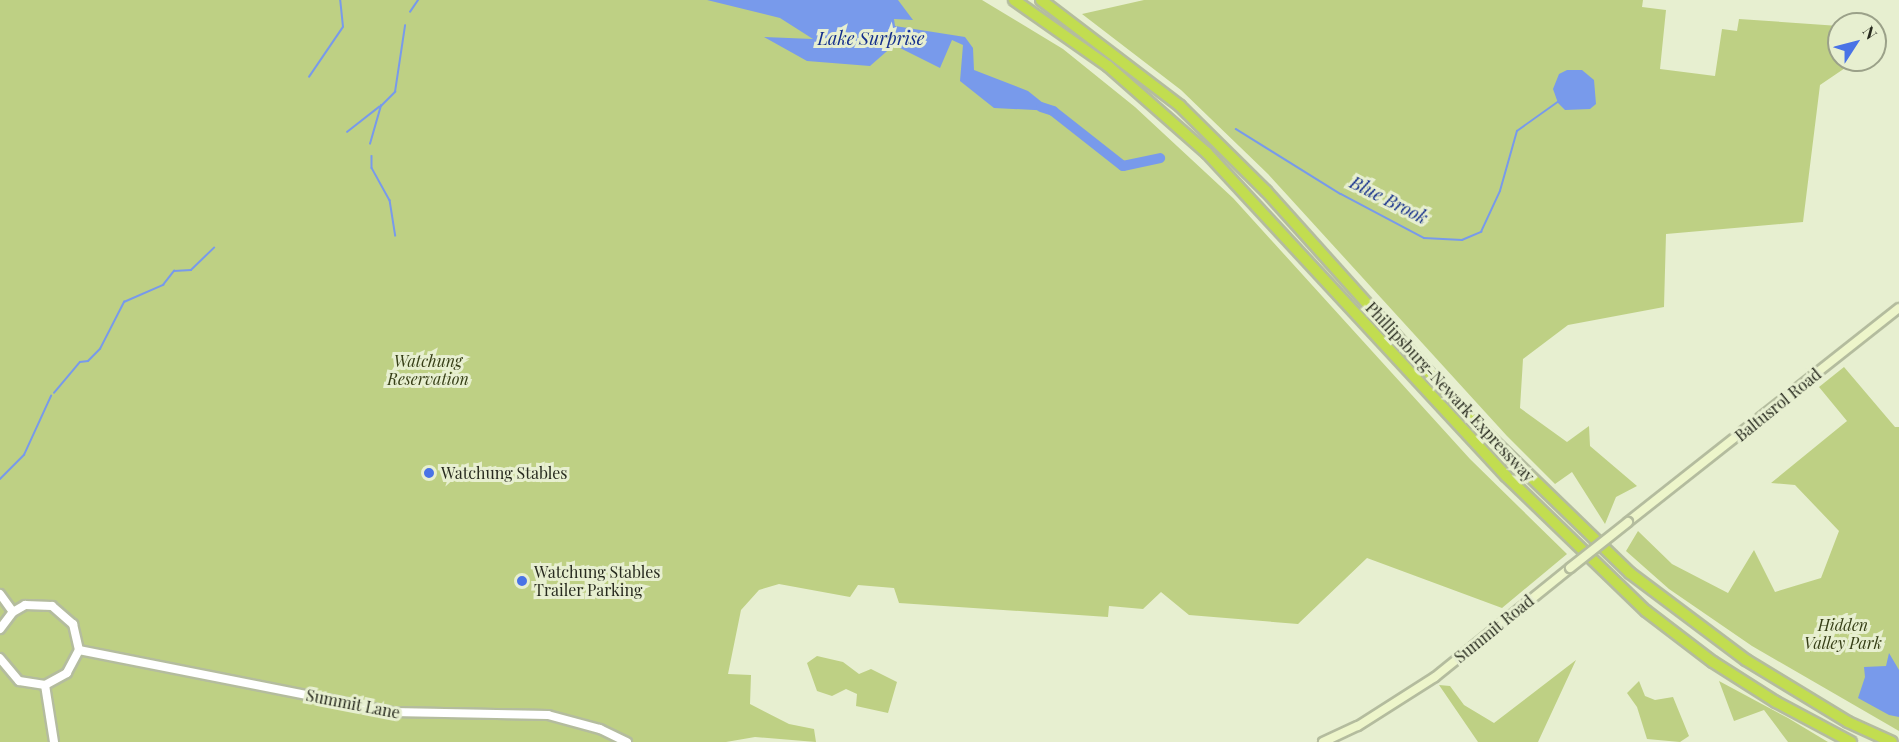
<!DOCTYPE html>
<html>
<head>
<meta charset="utf-8">
<style>
	body { margin:0 }
	#map { position:relative; width:1899px; height:742px; overflow:hidden; background:#e7efd0; font-family:"Playfair Display",serif }
	div>[style] { position:absolute }
	.green>* { inset:0; background:#bed084 }
	.water>* { inset:0; background:#789aeb }
	.stream>* { height:1.5px; margin:-0.75px; padding:0 0.75px; transform-origin:0.75px; border-radius:0.75px; background:#789aeb }
	.river>* { height:10px; margin:-5px; padding:0 5px; transform-origin:5px; border-radius:5px; background:#789aeb }
	.roads { filter:drop-shadow(2px 0 #b4bc9e) drop-shadow(-2px 0 #b4bc9e) drop-shadow(0 2px #b4bc9e) drop-shadow(0 -2px #b4bc9e) }
	.tertiary>* { height:8px; margin:-4px; padding:0 4px; transform-origin:4px; border-radius:4px; background:#fff }
	.secondary>* { height:8px; margin:-4px; padding:0 4px; transform-origin:4px; border-radius:4px; background:#edf5ca }
	.motorway>* { height:10px; margin:-5px; padding:0 5px; transform-origin:5px; border-radius:5px; background:#c2dd50 }
	.bridges { filter:drop-shadow(2px 0 #b4bc9e) drop-shadow(-2px 0 #b4bc9e) drop-shadow(0 2px #b4bc9e) drop-shadow(0 -2px #b4bc9e) }
	.secondary-bridge>* { height:8px; margin:-4px; padding:0 4px; transform-origin:4px; border-radius:4px; background:#edf5ca }
	.dots>* { width:16px; height:16px; translate:-50% -50%; box-sizing:border-box; border:3px solid #e7efd0; border-radius:50% }
	span { translate:-50% -50%; white-space:nowrap; text-align:center; line-height:1.15; -webkit-text-stroke:6px #e7efd0; paint-order:stroke }
	.park-label { font-size:16px; color:#363e16; font-style:italic }
	.street-label { font-size:16px; color:#282b1f }
	.poi-label { font-size:16px; color:#282b1f }
	.left { translate:0 -50%; text-align:left }
	.water-label { font-size:18px; color:#142f8b; font-style:italic }
	.north { position:absolute; left:1827px; top:12px; width:60px; height:60px; box-sizing:border-box; background:#e7efd0; border:2px solid #9ba189; border-radius:50%; rotate:54deg; font-size:16px; font-weight:700; line-height:24px; text-align:center; color:#282b1f }
	.north::after { content:''; display:block; margin:auto; width:21px; height:27px; background:#4973e6; clip-path:polygon(50% 0,100% 100%,50% 72%,0 100%) }
</style>
</head>
<body>
<div id="map">
	<div class="green">
		<i style="clip-path:polygon(0 0,982px 0,1063px 49px,1135px 107px,1233px 198px,1470px 459px,1567px 554px,1502px 608px,1367px 558px,1298px 624px,1189px 615px,1161px 592px,1143px 609px,1109px 606px,1108px 617px,899px 603px,894px 588px,858px 585px,850px 597px,779px 584px,759px 590px,741px 610px,728px 674px,751px 675px,750px 704px,789px 724px,814px 729px,816px 742px,755px 737px,726px 742px,0 742px)"></i>
		<i style="clip-path:polygon(1144px 0,1643px 0,1642px 7px,1666px 10px,1660px 69px,1715px 76px,1722px 29px,1737px 31px,1739px 19px,1839px 26px,1839px 60px,1848px 60px,1848px 66px,1820px 85px,1803px 222px,1666px 234px,1664px 307px,1568px 325px,1523px 359px,1520px 408px,1567px 442px,1589px 426px,1590px 446px,1637px 486px,1616px 497px,1605px 524px,1572px 472px,1555px 484px,1507px 436px,1268px 174px,1181px 90px,1082px 14px)"></i>
		<i style="clip-path:polygon(1844px 367px,1895px 427px,1899px 427px,1899px 731px,1752px 646px,1669px 589px,1626px 551px,1638px 531px,1672px 564px,1728px 593px,1754px 550px,1775px 592px,1821px 578px,1839px 531px,1795px 485px,1771px 483px,1847px 421px,1819px 387px)"></i>
		<i style="clip-path:polygon(817px 656px,843px 662px,859px 674px,871px 669px,897px 682px,888px 713px,856px 706px,857px 694px,846px 689px,832px 696px,817px 691px,807px 663px)"></i>
		<i style="clip-path:polygon(1576px 660px,1538px 742px,1478px 742px,1439px 685px,1450px 686px,1464px 705px,1494px 723px)"></i>
		<i style="clip-path:polygon(1639px 681px,1645px 696px,1655px 700px,1673px 697px,1689px 736px,1680px 742px,1647px 739px,1637px 707px,1627px 693px)"></i>
		<i style="clip-path:polygon(1719px 681px,1788px 718px,1828px 742px,1788px 742px,1764px 710px,1734px 721px)"></i>
	</div>
	<div class="water">
		<i style="clip-path:polygon(707px 0,898px 0,913px 20px,894px 19px,895px 26px,965px 37px,973px 48px,974px 70px,1028px 91px,1053px 111px,994px 108px,960px 81px,963px 45px,952px 40px,940px 68px,894px 45px,870px 66px,807px 61px,764px 37px,813px 39px,780px 18px)"></i>
		<i style="clip-path:polygon(1567px 70px,1582px 70px,1594px 80px,1596px 104px,1590px 109px,1565px 110px,1558px 103px,1553px 89px,1559px 74px)"></i>
		<i style="clip-path:polygon(1889px 653px,1899px 670px,1899px 717px,1889px 715px,1858px 698px,1865px 677px,1864px 667px,1886px 666px)"></i>
	</div>
	<div class="stream">
		<i style="left:410px;top:12px;width:14px;rotate:-56deg"></i>
		<i style="left:309px;top:77px;width:60px;rotate:-55.8deg"></i>
		<i style="left:343px;top:27px;width:27px;rotate:-96deg"></i>
		<i style="left:1236px;top:129px;width:123px;rotate:31.8deg"></i>
		<i style="left:1341px;top:194px;width:94px;rotate:27.9deg"></i>
		<i style="left:1424px;top:238px;width:38px;rotate:3deg"></i>
		<i style="left:1462px;top:240px;width:21px;rotate:-23deg"></i>
		<i style="left:1481px;top:232px;width:45px;rotate:-65.1deg"></i>
		<i style="left:1500px;top:191px;width:62px;rotate:-74.2deg"></i>
		<i style="left:1517px;top:131px;width:52px;rotate:-35.5deg"></i>
		<i style="left:347px;top:132px;width:41px;rotate:-38deg"></i>
		<i style="left:370px;top:144px;width:40px;rotate:-74deg"></i>
		<i style="left:381px;top:106px;width:20px;rotate:-45deg"></i>
		<i style="left:395px;top:92px;width:67px;rotate:-81.4deg"></i>
		<i style="left:372px;top:156px;width:12px;rotate:90deg"></i>
		<i style="left:372px;top:168px;width:37px;rotate:61deg"></i>
		<i style="left:390px;top:200px;width:36px;rotate:81deg"></i>
		<i style="left:54px;top:393px;width:40px;rotate:-50deg"></i>
		<i style="left:80px;top:362px;width:8px;rotate:-7deg"></i>
		<i style="left:88px;top:361px;width:17px;rotate:-45deg"></i>
		<i style="left:100px;top:349px;width:53px;rotate:-62.9deg"></i>
		<i style="left:124px;top:302px;width:43px;rotate:-23.6deg"></i>
		<i style="left:163px;top:285px;width:18px;rotate:-52deg"></i>
		<i style="left:174px;top:271px;width:17px;rotate:-3deg"></i>
		<i style="left:191px;top:270px;width:32px;rotate:-44deg"></i>
		<i style="left:0;top:479px;width:34px;rotate:-45deg"></i>
		<i style="left:24px;top:455px;width:65px;rotate:-65.4deg"></i>
	</div>
	<div class="river">
		<i style="left:1041px;top:107px;width:13px;rotate:18deg"></i>
		<i style="left:1053px;top:111px;width:89px;rotate:38.2deg"></i>
		<i style="left:1123px;top:166px;width:38px;rotate:-12deg"></i>
	</div>
	<div class="roads">
		<div class="tertiary">
			<i style="left:0;top:594px;width:22px;rotate:54deg"></i>
			<i style="left:0;top:629px;width:21px;rotate:-53deg"></i>
			<i style="left:13px;top:612px;width:14px;rotate:-30deg"></i>
			<i style="left:25px;top:605px;width:27px;rotate:2deg"></i>
			<i style="left:52px;top:606px;width:28px;rotate:41deg"></i>
			<i style="left:73px;top:624px;width:27px;rotate:77deg"></i>
			<i style="left:79px;top:650px;width:26px;rotate:118deg"></i>
			<i style="left:67px;top:673px;width:25px;rotate:151deg"></i>
			<i style="left:45px;top:685px;width:26px;rotate:-171deg"></i>
			<i style="left:19px;top:681px;width:30px;rotate:-130deg"></i>
			<i style="left:79px;top:650px;width:320px;rotate:11.2deg"></i>
			<i style="left:393px;top:712px;width:155px;rotate:1.1deg"></i>
			<i style="left:548px;top:715px;width:54px;rotate:15.1deg"></i>
			<i style="left:600px;top:729px;width:30px;rotate:26deg"></i>
			<i style="left:45px;top:685px;width:58px;rotate:81deg"></i>
		</div>
		<div class="secondary">
			<i style="left:1628px;top:522px;width:345px;rotate:-38.3deg"></i>
			<i style="left:1323px;top:742px;width:38px;rotate:-25deg"></i>
			<i style="left:1358px;top:726px;width:91px;rotate:-32.5deg"></i>
			<i style="left:1435px;top:677px;width:174px;rotate:-38.9deg"></i>
		</div>
		<div class="motorway">
			<i style="left:1014px;top:0;width:115px;rotate:35.1deg"></i>
			<i style="left:1108px;top:66px;width:132px;rotate:41.3deg"></i>
			<i style="left:1207px;top:153px;width:440px;rotate:47.2deg"></i>
			<i style="left:1506px;top:476px;width:194px;rotate:44deg"></i>
			<i style="left:1646px;top:611px;width:84px;rotate:37.3deg"></i>
			<i style="left:1713px;top:662px;width:75px;rotate:32.4deg"></i>
			<i style="left:1776px;top:702px;width:85px;rotate:28.1deg"></i>
			<i style="left:1041px;top:0;width:175px;rotate:37.3deg"></i>
			<i style="left:1180px;top:106px;width:121px;rotate:44.7deg"></i>
			<i style="left:1266px;top:191px;width:304px;rotate:48.1deg"></i>
			<i style="left:1469px;top:417px;width:224px;rotate:44.1deg"></i>
			<i style="left:1630px;top:573px;width:145px;rotate:36.9deg"></i>
			<i style="left:1746px;top:660px;width:119px;rotate:31.3deg"></i>
			<i style="left:1848px;top:722px;width:48px;rotate:24.4deg"></i>
		</div>
	</div>
	<div class="bridges">
		<div class="secondary-bridge">
			<i style="left:1570px;top:568px;width:74px;rotate:-38.4deg"></i>
		</div>
	</div>
	<div class="dots">
		<i style="left:429px;top:473px;background:#4973e6"></i>
		<i style="left:522px;top:581px;background:#4973e6"></i>
	</div>
	<div class="park-label">
		<span style="left:428px;top:370px">Watchung<br>Reservation</span>
		<span style="left:1843px;top:634px">Hidden<br>Valley Park</span>
	</div>
	<div class="street-label">
		<span style="left:1450px;top:392px;rotate:47deg">Phillipsburg-Newark Expressway</span>
		<span style="left:1778px;top:405px;rotate:-39deg">Baltusrol Road</span>
		<span style="left:1494px;top:629px;rotate:-39deg">Summit Road</span>
		<span style="left:353px;top:704px;rotate:11deg">Summit Lane</span>
	</div>
	<div class="poi-label">
		<span class="left" style="left:441px;top:473px">Watchung Stables</span>
		<span class="left" style="left:534px;top:581px">Watchung Stables<br>Trailer Parking</span>
	</div>
	<div class="water-label">
		<span style="left:871px;top:38px">Lake Surprise</span>
		<span style="left:1389px;top:200px;rotate:27deg">Blue Brook</span>
	</div>
	<div class="north">N</div>
</div>
</body>
</html>
